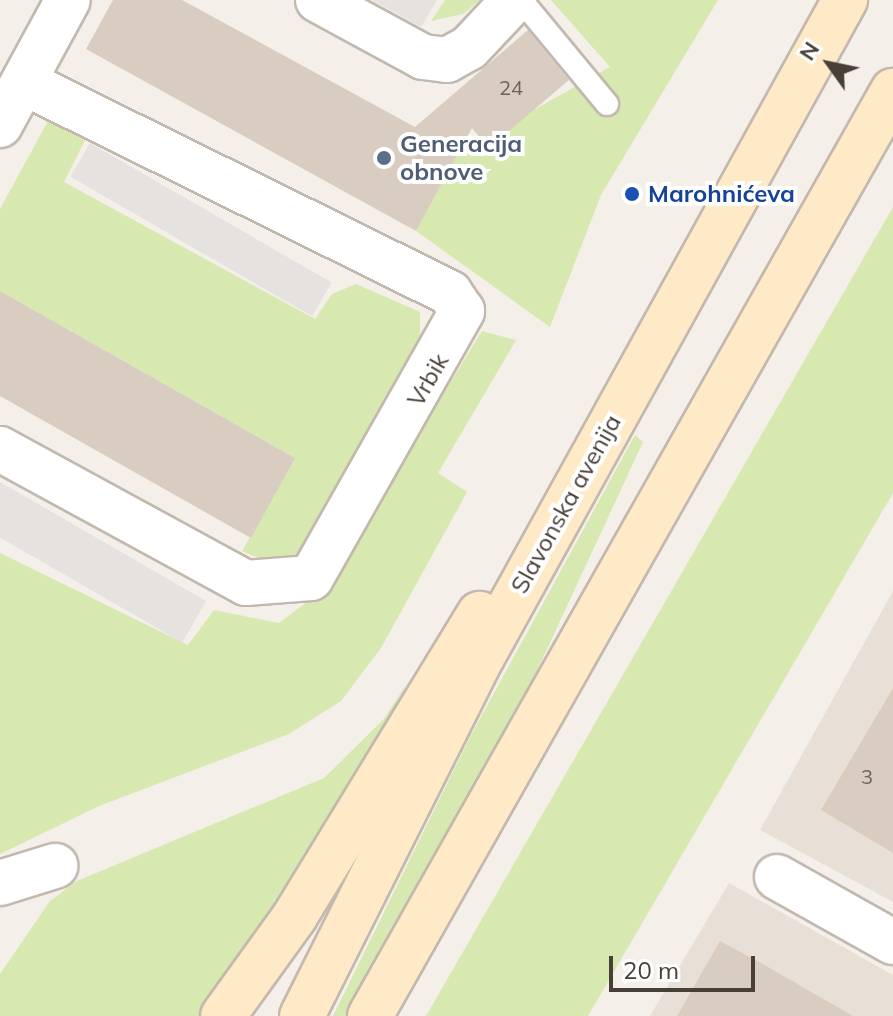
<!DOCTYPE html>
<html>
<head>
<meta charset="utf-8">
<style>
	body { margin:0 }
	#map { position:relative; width:893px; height:1016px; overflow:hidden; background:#f4efe8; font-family:Mulish,sans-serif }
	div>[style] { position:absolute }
	.residential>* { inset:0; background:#e8e0d6 }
	.green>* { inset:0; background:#d7e8b1 }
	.parking>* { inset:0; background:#e5e2e0; transform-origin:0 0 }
	.building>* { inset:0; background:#d9ccc0 }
	.roads { filter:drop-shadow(2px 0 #c3b8ae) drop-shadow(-2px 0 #c3b8ae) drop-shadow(0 2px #c3b8ae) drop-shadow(0 -2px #c3b8ae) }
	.lane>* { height:22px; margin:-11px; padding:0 11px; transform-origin:11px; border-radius:11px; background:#fff }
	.street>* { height:44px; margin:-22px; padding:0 22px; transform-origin:22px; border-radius:22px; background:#fff }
	.secondary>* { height:44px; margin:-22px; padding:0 22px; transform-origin:22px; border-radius:22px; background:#ffeac8 }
	.dots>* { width:22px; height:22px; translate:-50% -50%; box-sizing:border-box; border:4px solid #fff; border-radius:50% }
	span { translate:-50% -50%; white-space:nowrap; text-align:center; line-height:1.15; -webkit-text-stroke:8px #fff; paint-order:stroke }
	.number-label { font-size:20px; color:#6c6259 }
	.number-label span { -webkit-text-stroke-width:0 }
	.service-label { font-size:24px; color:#4e5e75; font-weight:700 }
	.left { translate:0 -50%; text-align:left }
	.transit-label { font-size:24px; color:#164399; font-weight:700 }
	.street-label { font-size:24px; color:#483f37 }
	.north { position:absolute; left:789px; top:24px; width:80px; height:80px; -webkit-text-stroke:6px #fff; paint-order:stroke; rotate:303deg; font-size:22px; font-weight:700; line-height:32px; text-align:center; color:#483f37 }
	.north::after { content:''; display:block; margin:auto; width:28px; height:36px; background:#483f37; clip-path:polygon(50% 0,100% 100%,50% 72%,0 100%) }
	.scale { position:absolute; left:609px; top:956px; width:146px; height:36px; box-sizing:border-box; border:4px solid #483f37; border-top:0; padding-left:10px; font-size:24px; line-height:28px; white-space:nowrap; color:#483f37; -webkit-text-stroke:6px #fff; paint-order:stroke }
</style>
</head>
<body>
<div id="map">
	<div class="residential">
		<i style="clip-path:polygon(893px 591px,893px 902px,760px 830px)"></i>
		<i style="clip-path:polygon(729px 883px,893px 975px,893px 1016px,650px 1016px)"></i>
	</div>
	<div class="green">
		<i style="clip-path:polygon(445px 0,480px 0,463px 14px,431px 21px)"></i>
		<i style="clip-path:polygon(551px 0,718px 0,601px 195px,550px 327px,416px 231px,459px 152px,610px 67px)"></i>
		<i style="clip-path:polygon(48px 121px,86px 138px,64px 182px,315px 319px,332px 294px,356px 284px,420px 312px,420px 347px,307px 550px,290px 561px,274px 565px,242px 551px,295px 458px,0 291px,0 209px)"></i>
		<i style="clip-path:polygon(893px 207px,893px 493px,588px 1016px,426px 1016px)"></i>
		<i style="clip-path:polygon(482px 331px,516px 340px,438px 473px,467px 492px,381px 648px,341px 701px,289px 734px,99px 806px,0 854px,0 553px,188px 645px,214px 610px,279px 623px,323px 590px)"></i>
		<i style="clip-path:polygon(635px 435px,643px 442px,511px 727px,347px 1016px,333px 1016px,470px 737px)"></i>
		<i style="clip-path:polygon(408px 682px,332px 820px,199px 1016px,0 1016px,0 974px,50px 901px,77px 881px,324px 778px,383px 720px)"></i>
	</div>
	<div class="parking">
		<i style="clip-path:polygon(372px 0,437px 0,421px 27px)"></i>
		<i style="left:90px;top:143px;width:279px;height:39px;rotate:30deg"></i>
		<i style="left:0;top:482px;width:238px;height:48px;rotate:30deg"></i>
	</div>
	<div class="building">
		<i style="clip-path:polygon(113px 0,182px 0,415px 127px,528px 30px,569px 80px,489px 148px,472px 128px,416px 231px,86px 49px)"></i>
		<i style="clip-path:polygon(0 291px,295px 458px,251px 538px,0 396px)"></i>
		<i style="clip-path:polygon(893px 688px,893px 853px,821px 810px)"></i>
		<i style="clip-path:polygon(720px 941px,761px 963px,853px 1016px,677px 1016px)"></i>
	</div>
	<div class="roads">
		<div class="lane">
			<i style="left:521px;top:0;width:135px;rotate:50.4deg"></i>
		</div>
		<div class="street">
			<i style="left:318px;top:0;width:119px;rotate:28.5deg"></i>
			<i style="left:423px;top:57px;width:24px;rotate:7deg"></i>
			<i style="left:447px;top:60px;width:25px;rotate:-29deg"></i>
			<i style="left:469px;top:48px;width:66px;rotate:-46.8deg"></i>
			<i style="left:0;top:125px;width:142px;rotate:-61.5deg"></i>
			<i style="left:0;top:449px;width:280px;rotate:28.6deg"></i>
			<i style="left:246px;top:583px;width:65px;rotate:-4.4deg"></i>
			<i style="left:311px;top:578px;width:307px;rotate:-60.5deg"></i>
			<i style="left:462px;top:311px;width:22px;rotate:-124deg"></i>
			<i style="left:450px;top:293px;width:475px;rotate:-153.7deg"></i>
			<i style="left:777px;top:877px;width:133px;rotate:29.3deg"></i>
			<i style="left:0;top:883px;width:58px;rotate:-17.2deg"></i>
		</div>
		<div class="secondary">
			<i style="left:223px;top:1016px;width:123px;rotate:-54.2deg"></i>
			<i style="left:295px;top:916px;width:354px;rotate:-58.6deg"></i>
			<i style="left:302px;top:1016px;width:402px;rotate:-63.4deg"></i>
			<i style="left:482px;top:657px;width:751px;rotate:-61.08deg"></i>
			<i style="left:370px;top:1016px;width:1063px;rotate:-60.52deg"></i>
		</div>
	</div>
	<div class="dots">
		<i style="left:384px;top:158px;background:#5c6f8a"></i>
		<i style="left:632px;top:194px;background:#1a4fb4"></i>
	</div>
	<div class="number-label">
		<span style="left:511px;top:87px">24</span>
		<span style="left:867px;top:776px">3</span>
	</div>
	<div class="service-label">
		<span class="left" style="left:400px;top:158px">Generacija<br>obnove</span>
	</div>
	<div class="transit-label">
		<span class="left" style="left:648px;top:194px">Marohnićeva</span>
	</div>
	<div class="street-label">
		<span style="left:428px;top:380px;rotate:-60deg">Vrbik</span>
		<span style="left:566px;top:504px;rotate:-61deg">Slavonska avenija</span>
	</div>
	<div class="north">N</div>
	<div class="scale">20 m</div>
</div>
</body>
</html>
